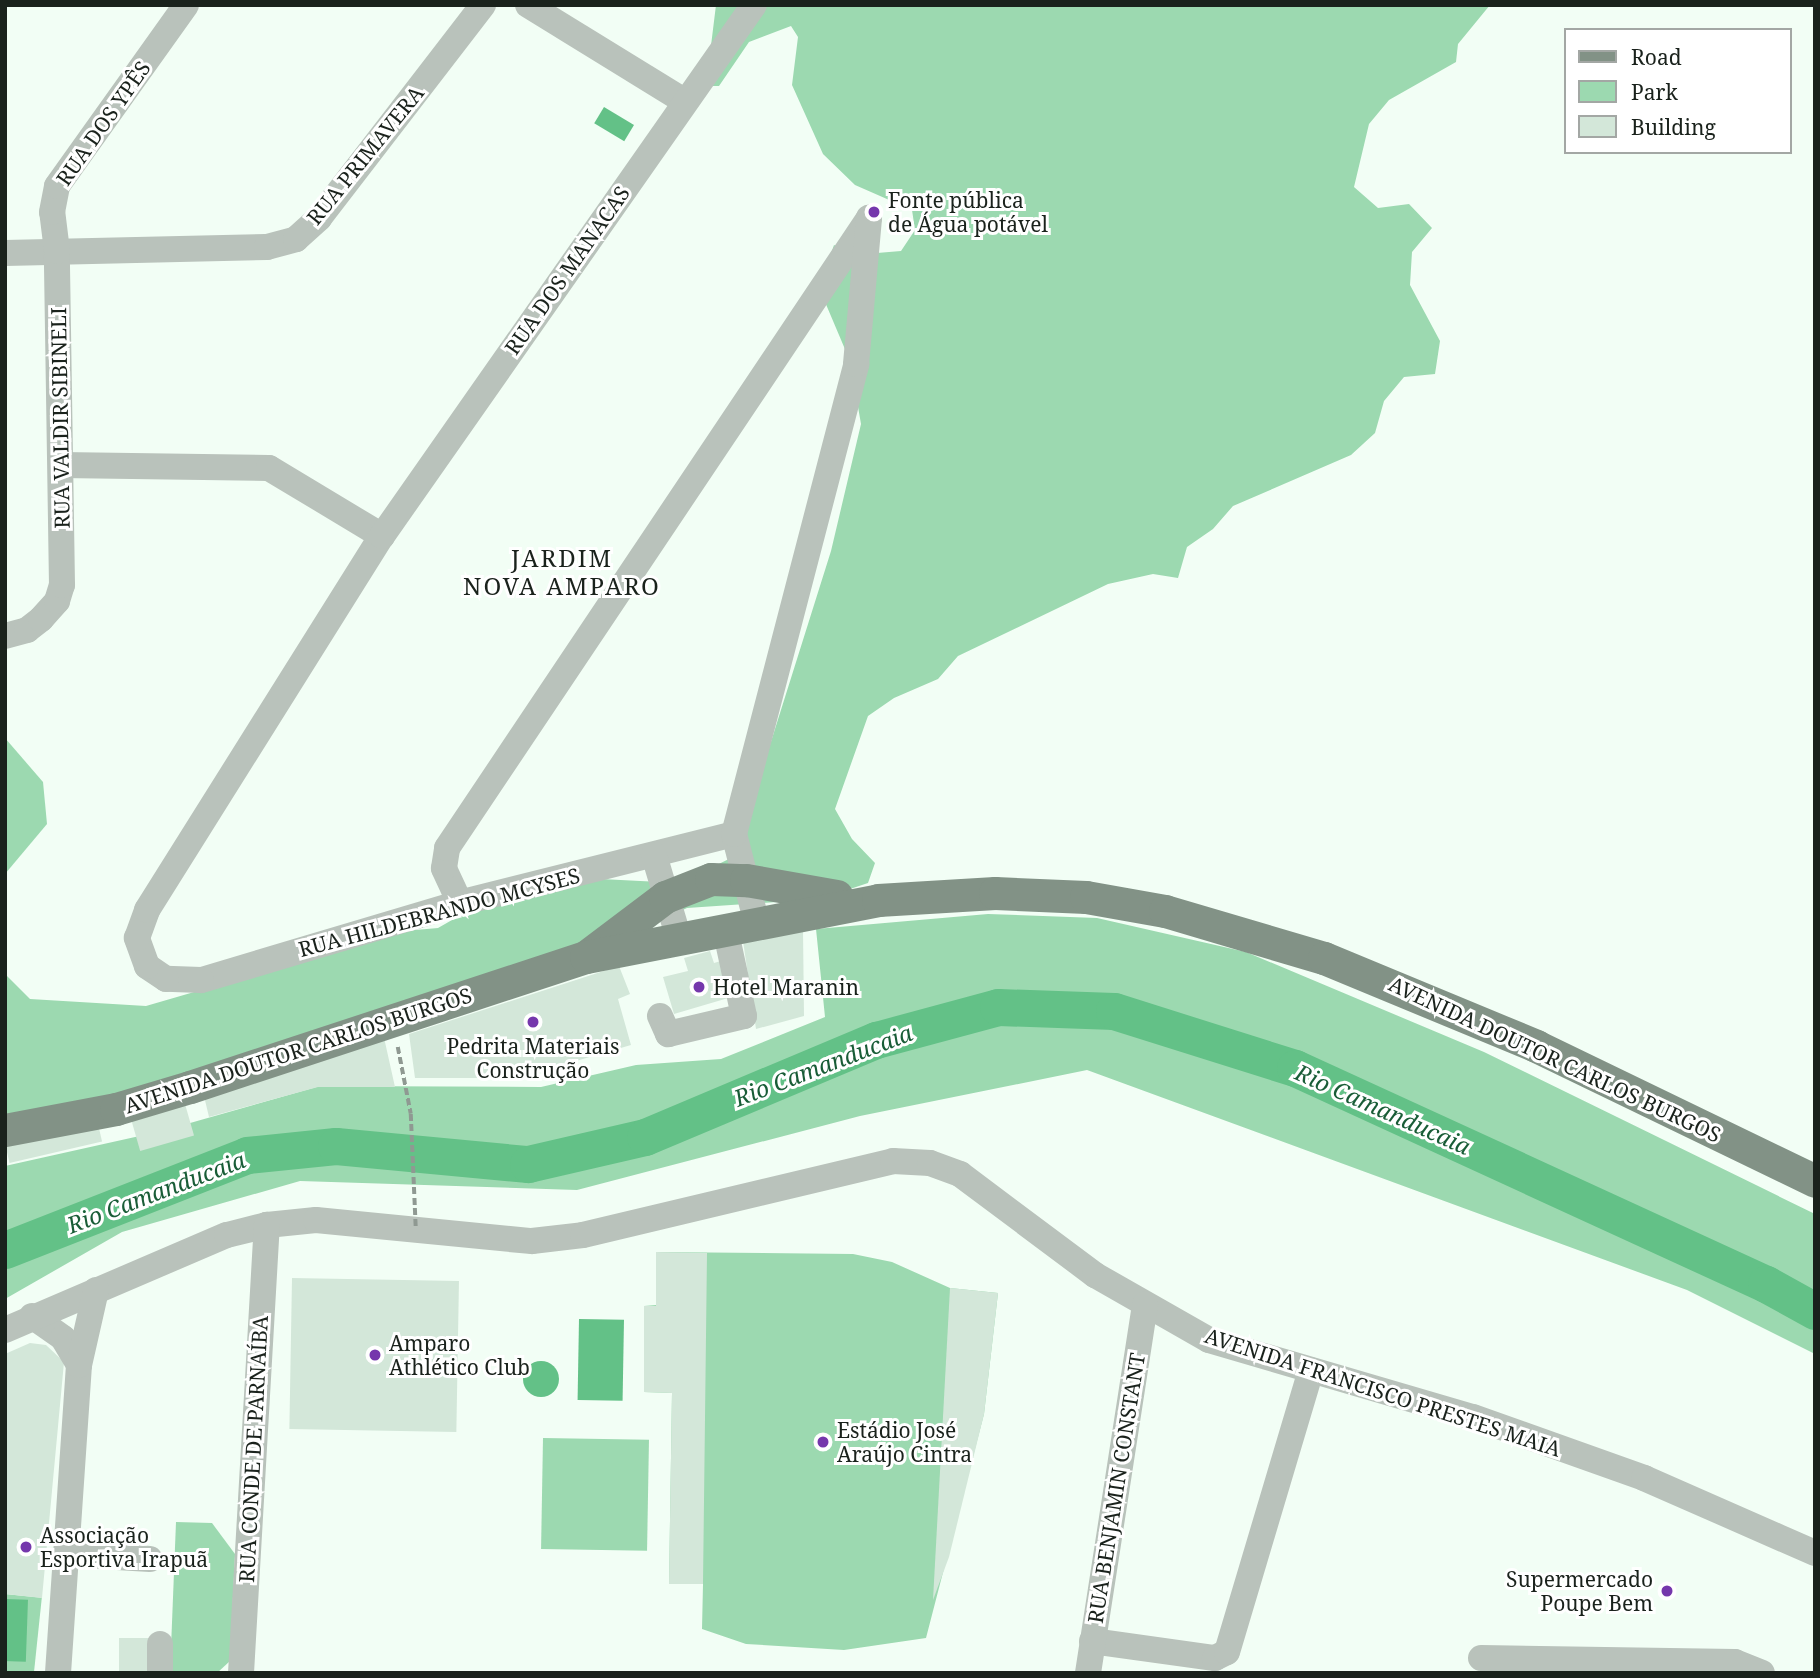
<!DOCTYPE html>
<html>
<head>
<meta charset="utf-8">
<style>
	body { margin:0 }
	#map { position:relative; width:1820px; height:1678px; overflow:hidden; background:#f2fef5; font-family:"Noto Serif",serif }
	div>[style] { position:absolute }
	.green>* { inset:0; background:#9cd9b0; transform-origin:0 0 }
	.water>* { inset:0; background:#63c187; transform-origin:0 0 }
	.round { border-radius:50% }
	.river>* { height:37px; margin:-18.5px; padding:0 18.5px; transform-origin:18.5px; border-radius:18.5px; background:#63c187 }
	.building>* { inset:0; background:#d3e7d9; transform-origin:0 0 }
	.path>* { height:3.5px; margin-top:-1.75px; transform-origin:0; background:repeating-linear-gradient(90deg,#8f9992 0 7px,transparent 0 10.5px) }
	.minor>* { height:26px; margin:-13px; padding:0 13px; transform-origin:13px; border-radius:13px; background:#b9c2bb }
	.major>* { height:33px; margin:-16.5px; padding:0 16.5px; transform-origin:16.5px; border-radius:16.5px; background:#829286 }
	.path-bridge>* { height:3.5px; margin-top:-1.75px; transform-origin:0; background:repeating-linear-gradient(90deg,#8f9992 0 7px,transparent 0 10.5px) }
	.dots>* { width:19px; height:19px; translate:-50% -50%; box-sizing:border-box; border:4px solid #fff; border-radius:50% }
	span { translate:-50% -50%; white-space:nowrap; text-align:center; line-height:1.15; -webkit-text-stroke:6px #fff; paint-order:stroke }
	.street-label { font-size:21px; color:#1a221c }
	.poi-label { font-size:21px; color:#1a221c }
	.left { translate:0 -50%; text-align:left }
	.right { translate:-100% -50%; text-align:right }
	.water-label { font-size:23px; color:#195d37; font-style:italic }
	.quarter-label { font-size:24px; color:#1a221c; letter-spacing:2px }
	.frame { position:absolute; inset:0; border:7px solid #1a221c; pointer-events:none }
	.legend { position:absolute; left:1564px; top:28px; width:228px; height:126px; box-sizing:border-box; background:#fff; border:2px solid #a3a7a4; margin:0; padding:9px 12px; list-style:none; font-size:21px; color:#1a221c }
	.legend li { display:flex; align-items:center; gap:14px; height:35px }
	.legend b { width:35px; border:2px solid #a3a7a4 }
</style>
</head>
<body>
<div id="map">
	<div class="green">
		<i style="clip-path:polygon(716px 5px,1490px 5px,1458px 44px,1456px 62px,1389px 100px,1369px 124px,1354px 187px,1378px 208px,1409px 204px,1432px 228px,1412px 252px,1410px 285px,1440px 341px,1435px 374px,1404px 377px,1384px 401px,1375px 433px,1351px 455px,1233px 506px,1213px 529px,1187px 547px,1178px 578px,1153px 574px,1108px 584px,958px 656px,938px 679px,894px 698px,868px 716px,835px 809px,852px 839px,875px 863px,868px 883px,820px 899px,687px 908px,591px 953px,296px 1055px,5px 1120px,5px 974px,30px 999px,146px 1006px,404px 931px,438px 928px,459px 916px,581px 878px,680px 883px,735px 856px,831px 551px,861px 424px,850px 361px,825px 302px,826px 268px,834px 245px,853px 255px,901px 251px,915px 230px,912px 210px,855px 185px,823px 154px,792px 85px,798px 37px,791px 26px,749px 42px,719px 86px,706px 86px)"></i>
		<i style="clip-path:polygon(5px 738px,43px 782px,47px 824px,5px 874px)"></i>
		<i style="clip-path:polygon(988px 914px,1097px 918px,1246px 952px,1484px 1052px,1815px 1214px,1815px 1354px,1687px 1290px,1087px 1070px,860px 1116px,577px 1190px,300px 1181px,122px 1232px,5px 1299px,5px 1166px,162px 1131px,320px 1086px,541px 1087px,636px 1065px,721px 1059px,825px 1017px,816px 929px)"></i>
		<i style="clip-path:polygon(656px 1252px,853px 1254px,892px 1262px,950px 1288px,998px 1293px,984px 1414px,926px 1638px,844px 1650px,746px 1644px,702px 1629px,703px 1584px,669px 1584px,672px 1393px,644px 1392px,644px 1306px,656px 1305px)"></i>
		<i style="left:543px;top:1438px;width:106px;height:111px;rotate:1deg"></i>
		<i style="clip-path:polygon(176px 1522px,212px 1523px,235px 1554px,230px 1661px,217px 1673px,170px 1673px)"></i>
		<i style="left:5px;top:1594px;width:37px;height:79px;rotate:6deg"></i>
	</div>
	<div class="water">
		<i style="left:604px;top:107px;width:35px;height:19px;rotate:31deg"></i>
		<i style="left:579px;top:1319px;width:45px;height:81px;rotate:1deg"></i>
		<i class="round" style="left:523px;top:1361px;width:36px;height:36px"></i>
		<i style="left:5px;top:1599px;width:23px;height:62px;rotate:2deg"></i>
	</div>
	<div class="river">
		<i style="left:5px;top:1250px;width:260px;rotate:-21.4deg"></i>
		<i style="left:247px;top:1155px;width:89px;rotate:-5.8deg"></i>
		<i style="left:336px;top:1146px;width:193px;rotate:5.4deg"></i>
		<i style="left:528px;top:1164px;width:120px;rotate:-13deg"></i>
		<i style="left:645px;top:1137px;width:251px;rotate:-22.8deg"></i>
		<i style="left:876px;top:1040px;width:126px;rotate:-15.1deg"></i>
		<i style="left:998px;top:1007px;width:116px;rotate:2deg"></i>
		<i style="left:1114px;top:1011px;width:190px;rotate:17.5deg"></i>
		<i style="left:1295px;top:1068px;width:518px;rotate:24.64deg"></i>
		<i style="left:1766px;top:1284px;width:56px;rotate:28.9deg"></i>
	</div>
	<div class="building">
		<i style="clip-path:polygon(803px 930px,804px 1016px,756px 1029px,743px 941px)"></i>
		<i style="clip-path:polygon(710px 951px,714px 963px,724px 960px,735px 996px,674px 1014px,663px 977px,688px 971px,684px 958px)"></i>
		<i style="clip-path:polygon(619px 966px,630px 994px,618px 999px,631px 1045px,569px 1063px,486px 1078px,415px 1078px,409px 1034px)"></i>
		<i style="clip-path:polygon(383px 1033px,395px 1087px,318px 1087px,209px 1117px,203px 1092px)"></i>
		<i style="left:183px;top:1097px;width:40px;height:56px;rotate:74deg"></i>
		<i style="left:98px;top:1124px;width:18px;height:95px;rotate:77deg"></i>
		<i style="clip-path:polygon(656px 1252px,707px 1253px,703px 1584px,669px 1584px,672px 1393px,644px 1392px,644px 1306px,656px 1306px)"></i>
		<i style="left:292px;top:1278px;width:167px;height:151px;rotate:1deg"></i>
		<i style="clip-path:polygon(950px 1288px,998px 1293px,984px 1414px,949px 1557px,933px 1600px)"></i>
		<i style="clip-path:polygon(30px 1343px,46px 1345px,64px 1362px,42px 1598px,5px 1594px,5px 1354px)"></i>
		<i style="left:119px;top:1638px;width:30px;height:35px"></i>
	</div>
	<div class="path">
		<i style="left:398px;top:1047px;width:68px;rotate:79deg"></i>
	</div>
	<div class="minor">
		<i style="left:528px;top:5px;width:183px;rotate:31.6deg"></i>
		<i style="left:5px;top:253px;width:262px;rotate:-1.3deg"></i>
		<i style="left:267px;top:247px;width:30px;rotate:-15deg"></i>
		<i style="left:296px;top:239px;width:31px;rotate:-42deg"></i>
		<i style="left:319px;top:218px;width:269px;rotate:-52.4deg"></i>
		<i style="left:61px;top:465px;width:208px;rotate:0.8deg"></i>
		<i style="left:269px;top:468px;width:132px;rotate:31deg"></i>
		<i style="left:5px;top:636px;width:23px;rotate:-15deg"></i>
		<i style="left:27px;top:630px;width:18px;rotate:-38deg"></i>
		<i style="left:41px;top:619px;width:24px;rotate:-48deg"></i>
		<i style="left:57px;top:601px;width:17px;rotate:-73deg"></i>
		<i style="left:62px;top:585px;width:334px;rotate:-90.9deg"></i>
		<i style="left:57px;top:251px;width:39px;rotate:-97deg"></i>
		<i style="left:52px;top:212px;width:26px;rotate:-79deg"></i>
		<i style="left:57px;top:186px;width:222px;rotate:-54.5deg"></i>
		<i style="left:734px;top:834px;width:283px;rotate:165.9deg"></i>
		<i style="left:460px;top:903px;width:270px;rotate:163.4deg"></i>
		<i style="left:201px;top:980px;width:35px;rotate:-178deg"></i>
		<i style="left:166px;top:979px;width:23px;rotate:-146deg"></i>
		<i style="left:147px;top:966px;width:30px;rotate:-110deg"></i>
		<i style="left:137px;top:938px;width:30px;rotate:-70deg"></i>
		<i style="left:147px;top:910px;width:442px;rotate:-57.9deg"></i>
		<i style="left:382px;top:536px;width:648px;rotate:-54.99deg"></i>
		<i style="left:654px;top:855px;width:88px;rotate:73.4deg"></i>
		<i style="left:460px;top:903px;width:38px;rotate:-115deg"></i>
		<i style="left:444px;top:868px;width:20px;rotate:-81deg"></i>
		<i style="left:447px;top:848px;width:758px;rotate:-56.18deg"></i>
		<i style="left:756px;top:920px;width:89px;rotate:-104.3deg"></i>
		<i style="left:734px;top:834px;width:486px;rotate:-75.4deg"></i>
		<i style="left:856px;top:364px;width:147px;rotate:-84.9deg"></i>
		<i style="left:660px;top:1016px;width:20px;rotate:66deg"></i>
		<i style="left:668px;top:1034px;width:78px;rotate:-13.3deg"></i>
		<i style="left:744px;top:1016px;width:90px;rotate:-102.2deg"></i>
		<i style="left:32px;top:1316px;width:38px;rotate:35deg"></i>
		<i style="left:63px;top:1338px;width:31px;rotate:59deg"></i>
		<i style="left:5px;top:1330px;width:241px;rotate:-23.2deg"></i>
		<i style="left:227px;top:1235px;width:41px;rotate:-14deg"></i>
		<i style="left:267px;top:1225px;width:49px;rotate:-5.8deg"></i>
		<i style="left:316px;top:1220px;width:217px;rotate:5.6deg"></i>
		<i style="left:532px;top:1241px;width:51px;rotate:-6.7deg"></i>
		<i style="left:583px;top:1235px;width:319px;rotate:-13.4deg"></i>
		<i style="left:893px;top:1161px;width:37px;rotate:3deg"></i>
		<i style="left:930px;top:1163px;width:32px;rotate:20deg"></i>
		<i style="left:960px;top:1174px;width:169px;rotate:36.8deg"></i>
		<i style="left:1095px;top:1275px;width:131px;rotate:29.7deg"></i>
		<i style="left:1209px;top:1340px;width:275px;rotate:16.3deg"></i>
		<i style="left:1473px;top:1417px;width:182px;rotate:19.6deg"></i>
		<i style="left:1644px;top:1478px;width:187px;rotate:23.7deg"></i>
		<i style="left:68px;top:1554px;width:82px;rotate:3.5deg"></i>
		<i style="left:1092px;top:1641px;width:124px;rotate:7.9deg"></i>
		<i style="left:1215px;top:1658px;width:13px;rotate:-27deg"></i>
		<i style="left:1227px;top:1652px;width:294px;rotate:-73.4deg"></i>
		<i style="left:1481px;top:1658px;width:254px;rotate:0.9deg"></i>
		<i style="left:1735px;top:1662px;width:29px;rotate:22deg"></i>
		<i style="left:58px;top:1673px;width:309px;rotate:-86.1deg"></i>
		<i style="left:79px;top:1365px;width:77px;rotate:-77.2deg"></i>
		<i style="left:160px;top:1673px;width:29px;rotate:-90deg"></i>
		<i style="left:241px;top:1673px;width:449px;rotate:-86.7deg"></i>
		<i style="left:1088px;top:1673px;width:373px;rotate:-81.2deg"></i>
	</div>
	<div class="major">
		<i style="left:587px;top:956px;width:98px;rotate:-37.1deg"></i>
		<i style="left:665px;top:897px;width:49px;rotate:-21.4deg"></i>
		<i style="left:711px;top:879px;width:35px;rotate:2deg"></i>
		<i style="left:746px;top:880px;width:92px;rotate:10deg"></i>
		<i style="left:5px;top:1130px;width:113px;rotate:-10.7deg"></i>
		<i style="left:116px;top:1109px;width:77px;rotate:-16.6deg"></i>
		<i style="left:190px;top:1087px;width:417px;rotate:-18.2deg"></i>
		<i style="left:586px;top:957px;width:298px;rotate:-11deg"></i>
		<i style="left:878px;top:900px;width:117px;rotate:-3.4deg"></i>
		<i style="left:995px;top:893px;width:91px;rotate:2.5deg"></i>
		<i style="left:1086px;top:897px;width:80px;rotate:10deg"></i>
		<i style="left:1165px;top:911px;width:166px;rotate:16.5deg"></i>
		<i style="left:1324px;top:958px;width:230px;rotate:22.5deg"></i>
		<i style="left:1536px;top:1046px;width:310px;rotate:25.8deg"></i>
	</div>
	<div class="path-bridge">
		<i style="left:411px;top:1114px;width:114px;rotate:87.5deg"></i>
	</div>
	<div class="dots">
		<i style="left:874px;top:212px;background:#7537ac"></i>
		<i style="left:699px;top:987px;background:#7537ac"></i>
		<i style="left:533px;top:1022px;background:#7537ac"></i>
		<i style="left:375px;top:1355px;background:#7537ac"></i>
		<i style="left:823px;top:1442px;background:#7537ac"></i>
		<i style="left:26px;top:1547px;background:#7537ac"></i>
		<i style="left:1667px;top:1591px;background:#7537ac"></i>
	</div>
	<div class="street-label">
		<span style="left:103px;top:123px;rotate:-55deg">RUA DOS YPÊS</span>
		<span style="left:365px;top:155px;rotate:-51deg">RUA PRIMAVERA</span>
		<span style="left:567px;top:270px;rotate:-55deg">RUA DOS MANACAS</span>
		<span style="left:60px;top:418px;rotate:-91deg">RUA VALDIR SIBINELI</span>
		<span style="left:439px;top:912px;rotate:-15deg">RUA HILDEBRANDO MCYSES</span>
		<span style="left:298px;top:1050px;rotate:-18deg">AVENIDA DOUTOR CARLOS BURGOS</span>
		<span style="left:1555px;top:1059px;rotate:25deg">AVENIDA DOUTOR CARLOS BURGOS</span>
		<span style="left:1383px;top:1392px;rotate:18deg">AVENIDA FRANCISCO PRESTES MAIA</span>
		<span style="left:253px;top:1449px;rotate:-87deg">RUA CONDE DE PARNAÍBA</span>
		<span style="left:1116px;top:1488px;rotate:-81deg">RUA BENJAMIN CONSTANT</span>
	</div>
	<div class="poi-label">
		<span class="left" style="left:888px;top:212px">Fonte pública<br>de Água potável</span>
		<span class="left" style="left:713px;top:987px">Hotel Maranin</span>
		<span style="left:533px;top:1058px">Pedrita Materiais<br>Construção</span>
		<span class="left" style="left:389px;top:1355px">Amparo<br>Athlético Club</span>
		<span class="left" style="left:837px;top:1442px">Estádio José<br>Araújo Cintra</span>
		<span class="left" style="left:40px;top:1547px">Associação<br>Esportiva Irapuã</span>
		<span class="right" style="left:1653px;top:1591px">Supermercado<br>Poupe Bem</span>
	</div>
	<div class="water-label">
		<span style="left:823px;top:1065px;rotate:-21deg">Rio Camanducaia</span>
		<span style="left:1383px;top:1109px;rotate:24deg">Rio Camanducaia</span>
		<span style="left:156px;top:1192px;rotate:-21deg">Rio Camanducaia</span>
	</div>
	<div class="quarter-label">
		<span style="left:562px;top:572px">JARDIM<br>NOVA AMPARO</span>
	</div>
	<div class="frame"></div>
	<ul class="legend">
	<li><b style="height:9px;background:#829286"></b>Road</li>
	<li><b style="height:19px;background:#9cd9b0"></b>Park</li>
	<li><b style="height:19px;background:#d3e7d9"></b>Building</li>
	</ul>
</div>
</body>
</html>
